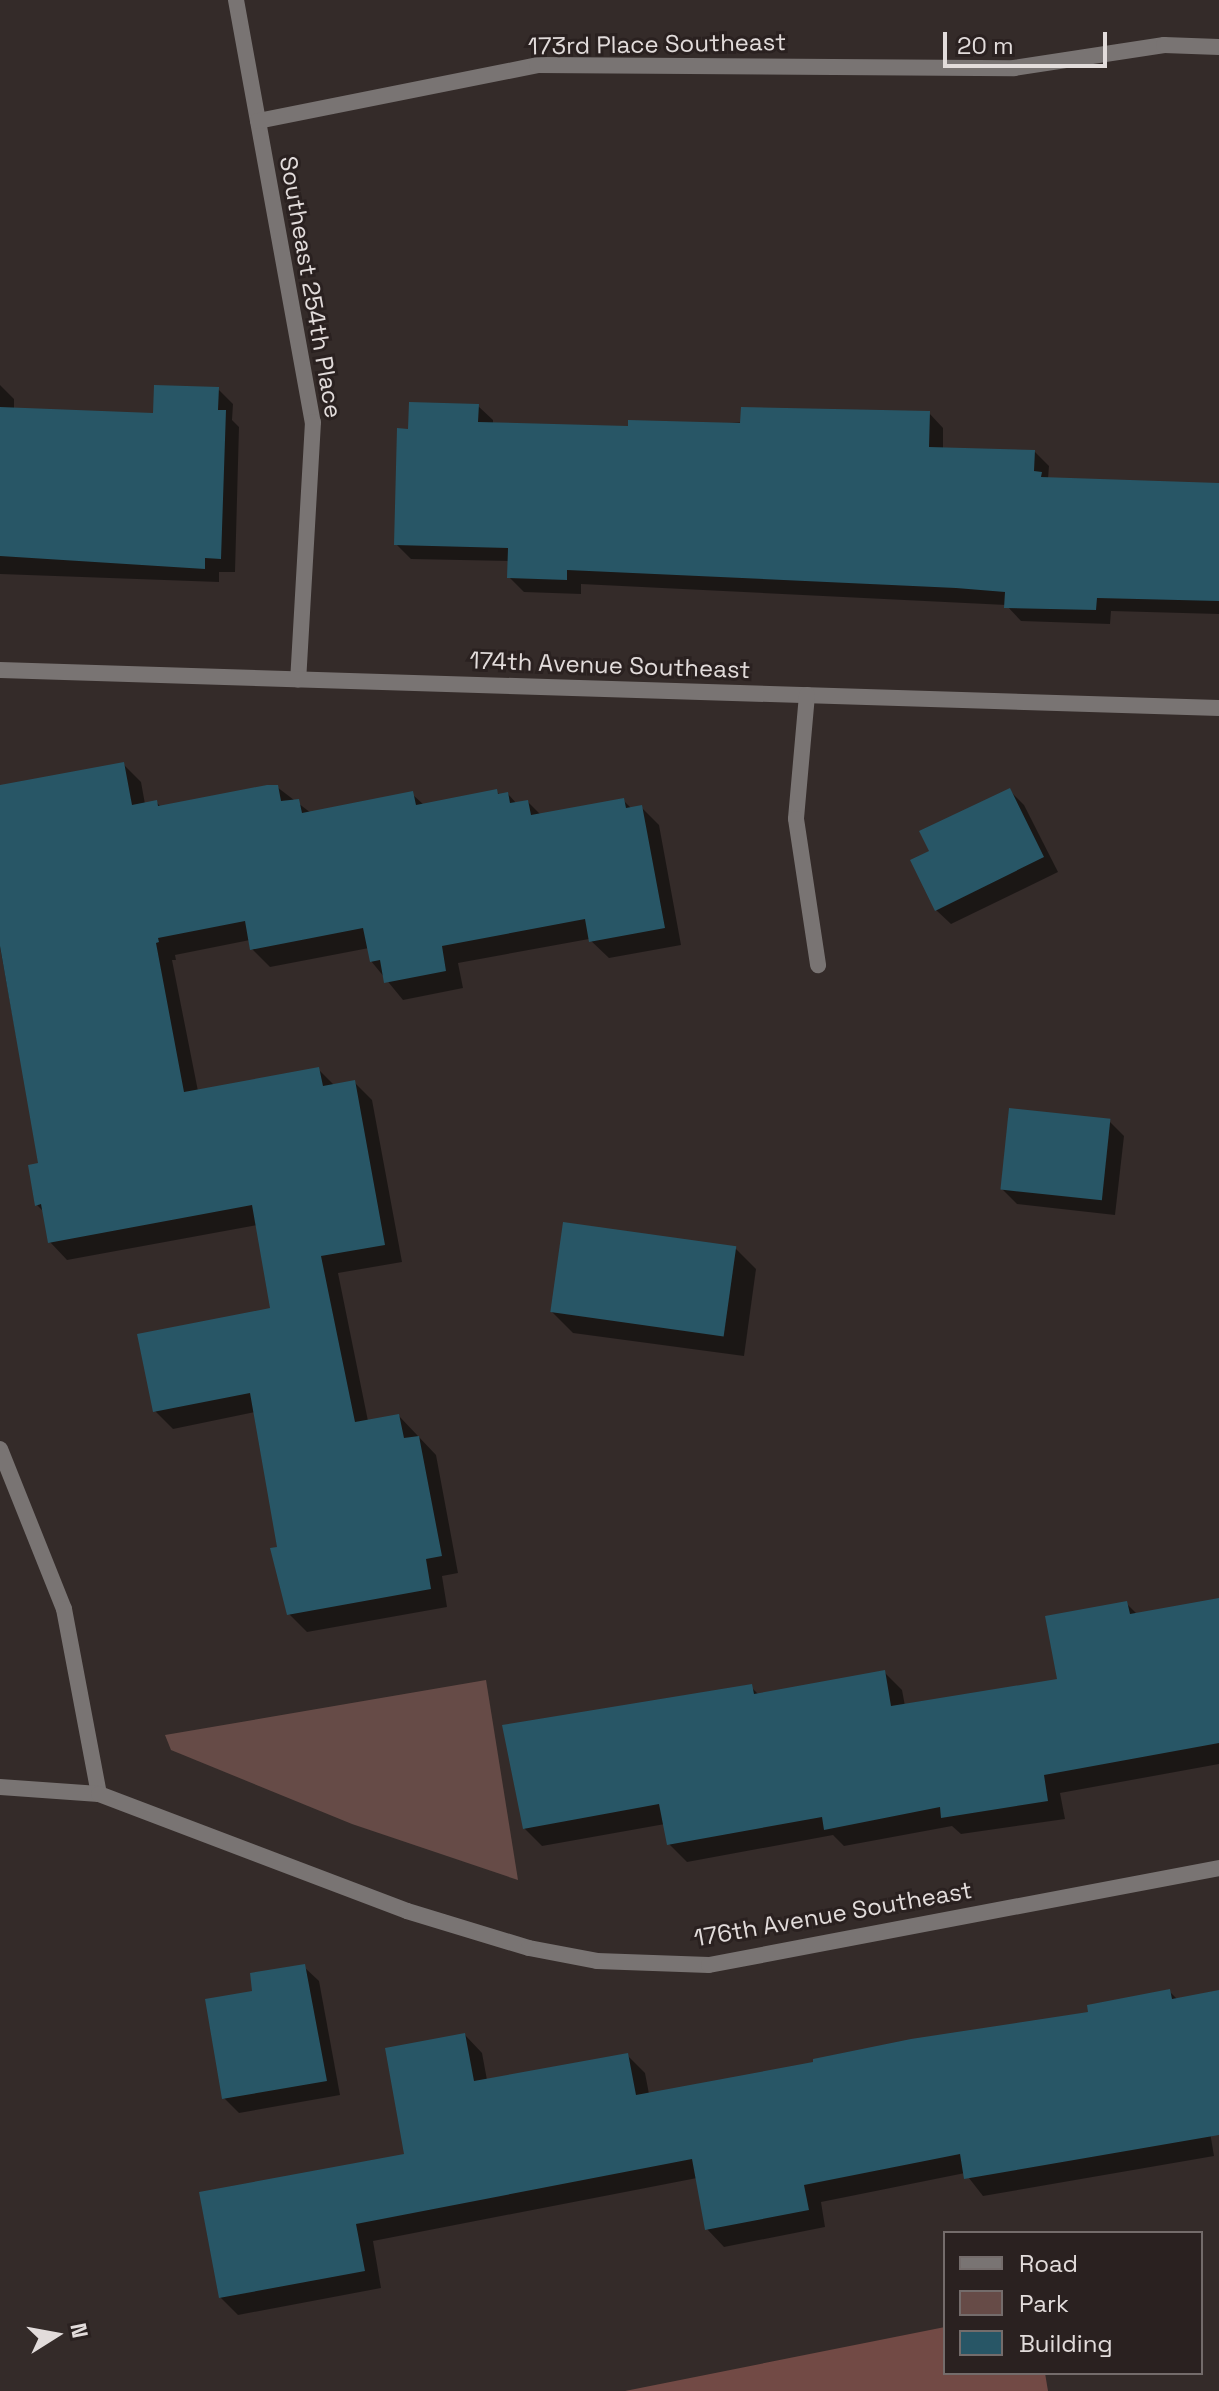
<!DOCTYPE html>
<html>
<head>
<meta charset="utf-8">
<style>
	body { margin:0 }
	#map { position:relative; width:1219px; height:2391px; overflow:hidden; background:#342b29; font-family:"Space Grotesk",sans-serif }
	div>[style] { position:absolute }
	.green>* { inset:0; background:#664b47 }
	.forest>* { inset:0; background:#724a45 }
	.shadow>* { inset:0; background:#0007 }
	.building>* { inset:0; background:#285666; transform-origin:0 0 }
	.street>* { height:16px; margin:-8px; padding:0 8px; transform-origin:8px; border-radius:8px; background:#797473 }
	span { translate:-50% -50%; white-space:nowrap; text-align:center; line-height:1.15; -webkit-text-stroke:6px #2a2120; paint-order:stroke }
	.street-label { font-size:24px; color:#e2dcdb }
	.legend { position:absolute; left:943px; top:2231px; width:260px; height:144px; box-sizing:border-box; background:#2a2120; border:2px solid #746c6b; margin:0; padding:10px 14px; list-style:none; font-size:24px; color:#e2dcdb }
	.legend li { display:flex; align-items:center; gap:16px; height:40px }
	.legend b { width:40px; border:2px solid #746c6b }
	.north { position:absolute; left:16px; top:2295px; width:80px; height:80px; -webkit-text-stroke:6px #2a2120; paint-order:stroke; rotate:79deg; font-size:22px; font-weight:700; line-height:32px; text-align:center; color:#e2dcdb }
	.north::after { content:''; display:block; margin:auto; width:28px; height:36px; background:#e2dcdb; clip-path:polygon(50% 0,100% 100%,50% 72%,0 100%) }
	.scale { position:absolute; left:943px; top:32px; width:164px; height:36px; box-sizing:border-box; border:4px solid #e2dcdb; border-top:0; padding-left:10px; font-size:24px; line-height:28px; white-space:nowrap; color:#e2dcdb; -webkit-text-stroke:6px #2a2120; paint-order:stroke }
</style>
</head>
<body>
<div id="map">
	<div class="green">
		<i style="clip-path:polygon(486px 1680px,518px 1880px,352px 1824px,171px 1750px,165px 1735px)"></i>
	</div>
	<div class="forest">
		<i style="clip-path:polygon(945px 2327px,945px 2373px,1045px 2373px,1048px 2391px,625px 2391px)"></i>
	</div>
	<div class="shadow">
		<i style="clip-path:polygon(0 385px,14px 399px,14px 409px,155px 415px,218px 389px,233px 404px,232px 420px,239px 427px,235px 572px,219px 572px,219px 582px,0 574px)"></i>
		<i style="clip-path:polygon(478px 406px,493px 420px,493px 425px,630px 428px,929px 413px,943px 428px,943px 449px,1035px 452px,1049px 466px,1048px 479px,1219px 484px,1219px 614px,1111px 611px,1110px 624px,1021px 621px,1006px 605px,581px 584px,581px 594px,524px 592px,509px 577px,510px 561px,411px 559px,396px 544px,410px 431px)"></i>
		<i style="clip-path:polygon(123px 764px,141px 782px,145px 804px,157px 803px,161px 807px,277px 787px,311px 813px,412px 794px,424px 805px,496px 791px,500px 795px,508px 794px,517px 804px,528px 802px,541px 815px,623px 800px,632px 809px,641px 807px,659px 825px,681px 945px,609px 958px,589px 939px,458px 963px,463px 988px,403px 1000px,371px 961px,369px 948px,270px 967px,252px 949px,250px 940px,175px 955px,176px 960px,172px 960px,198px 1091px,318px 1069px,335px 1086px,354px 1082px,372px 1100px,402px 1262px,338px 1273px,368px 1421px,399px 1416px,436px 1455px,458px 1573px,442px 1576px,447px 1607px,307px 1632px,289px 1614px,255px 1412px,173px 1429px,155px 1411px,273px 1309px,258px 1225px,67px 1260px,50px 1242px,44px 1212px,37px 1205px,40px 1165px,0 947px,0 787px)"></i>
		<i style="clip-path:polygon(1009px 790px,1024px 805px,1058px 872px,951px 924px,936px 910px,931px 851px)"></i>
		<i style="clip-path:polygon(1109px 1121px,1124px 1136px,1115px 1215px,1017px 1204px,1002px 1189px)"></i>
		<i style="clip-path:polygon(735px 1248px,756px 1269px,744px 1356px,573px 1333px,552px 1312px)"></i>
		<i style="clip-path:polygon(1219px 1600px,1219px 1764px,1060px 1793px,1065px 1819px,961px 1834px,952px 1826px,844px 1846px,833px 1835px,687px 1862px,669px 1844px,665px 1824px,542px 1846px,524px 1828px,751px 1687px,759px 1695px,884px 1672px,902px 1690px,905px 1706px,1059px 1681px,1127px 1604px,1138px 1615px)"></i>
		<i style="clip-path:polygon(304px 1967px,319px 1981px,340px 2095px,239px 2113px,224px 2098px,254px 1993px)"></i>
		<i style="clip-path:polygon(1170px 1992px,1178px 2000px,1219px 1992px,1219px 2130px,1210px 2132px,1214px 2156px,983px 2196px,965px 2173px,821px 2202px,825px 2227px,724px 2247px,707px 2229px,697px 2178px,373px 2241px,381px 2288px,238px 2315px,220px 2297px,407px 2155px,465px 2035px,482px 2053px,487px 2080px,627px 2055px,645px 2073px,649px 2094px,1090px 2014px)"></i>
	</div>
	<div class="building">
		<i style="clip-path:polygon(154px 385px,219px 387px,218px 410px,226px 410px,221px 559px,205px 558px,205px 569px,0 556px,0 407px,153px 413px)"></i>
		<i style="clip-path:polygon(409px 402px,479px 404px,478px 422px,628px 426px,628px 420px,740px 423px,741px 407px,930px 411px,929px 447px,1035px 450px,1034px 471px,1042px 472px,1041px 477px,1219px 483px,1219px 601px,1097px 598px,1096px 610px,1004px 608px,1005px 592px,956px 588px,567px 570px,567px 580px,507px 578px,508px 548px,394px 545px,397px 428px,408px 429px)"></i>
		<i style="clip-path:polygon(124px 762px,132px 805px,157px 800px,158px 806px,267px 785px,278px 785px,281px 801px,299px 799px,302px 813px,413px 791px,416px 805px,497px 789px,498px 794px,508px 792px,510px 803px,528px 800px,531px 815px,624px 798px,626px 808px,642px 805px,665px 928px,589px 942px,585px 919px,442px 946px,446px 971px,384px 983px,380px 960px,370px 962px,363px 928px,250px 950px,245px 921px,158px 938px,159px 942px,156px 943px,184px 1092px,319px 1067px,323px 1086px,355px 1080px,385px 1245px,321px 1256px,355px 1422px,399px 1414px,404px 1438px,419px 1436px,442px 1556px,426px 1559px,431px 1589px,287px 1615px,270px 1548px,277px 1547px,250px 1393px,153px 1412px,137px 1334px,270px 1308px,252px 1205px,48px 1243px,41px 1204px,35px 1206px,28px 1165px,38px 1163px,0 946px,0 785px)"></i>
		<i style="clip-path:polygon(1010px 788px,1044px 857px,935px 911px,910px 860px,929px 851px,919px 831px)"></i>
		<i style="left:1009px;top:1108px;width:102px;height:82px;rotate:6deg"></i>
		<i style="left:563px;top:1222px;width:175px;height:91px;rotate:8deg"></i>
		<i style="clip-path:polygon(1219px 1598px,1219px 1743px,1044px 1775px,1048px 1801px,941px 1818px,940px 1807px,824px 1830px,822px 1817px,667px 1845px,659px 1804px,523px 1829px,502px 1725px,752px 1684px,754px 1694px,885px 1670px,891px 1706px,1057px 1679px,1045px 1616px,1127px 1601px,1130px 1614px)"></i>
		<i style="clip-path:polygon(305px 1964px,327px 2081px,222px 2099px,205px 1999px,252px 1991px,250px 1973px)"></i>
		<i style="clip-path:polygon(1170px 1989px,1172px 1999px,1219px 1990px,1219px 2135px,964px 2179px,960px 2154px,804px 2185px,809px 2210px,705px 2230px,692px 2159px,356px 2224px,365px 2271px,219px 2298px,199px 2192px,404px 2154px,385px 2048px,465px 2033px,474px 2081px,628px 2053px,636px 2095px,813px 2062px,813px 2059px,911px 2039px,1088px 2012px,1087px 2005px)"></i>
	</div>
	<div class="street">
		<i style="left:236px;top:0;width:429px;rotate:79.7deg"></i>
		<i style="left:313px;top:422px;width:258px;rotate:93.3deg"></i>
		<i style="left:258px;top:121px;width:285px;rotate:-11.3deg"></i>
		<i style="left:537px;top:65px;width:477px;rotate:0.4deg"></i>
		<i style="left:1014px;top:68px;width:152px;rotate:-8.7deg"></i>
		<i style="left:1164px;top:45px;width:55px;rotate:2.1deg"></i>
		<i style="left:0;top:670px;width:1220px;rotate:1.79deg"></i>
		<i style="left:807px;top:695px;width:124px;rotate:95.1deg"></i>
		<i style="left:796px;top:819px;width:148px;rotate:81.4deg"></i>
		<i style="left:0;top:1449px;width:172px;rotate:68.2deg"></i>
		<i style="left:64px;top:1609px;width:188px;rotate:79.3deg"></i>
		<i style="left:0;top:1787px;width:99px;rotate:4deg"></i>
		<i style="left:99px;top:1794px;width:329px;rotate:20.8deg"></i>
		<i style="left:407px;top:1911px;width:127px;rotate:16.9deg"></i>
		<i style="left:529px;top:1948px;width:69px;rotate:10.8deg"></i>
		<i style="left:597px;top:1961px;width:112px;rotate:2deg"></i>
		<i style="left:709px;top:1965px;width:519px;rotate:-10.77deg"></i>
	</div>
	<div class="street-label">
		<span style="left:657px;top:44px;rotate:-1deg">173rd Place Southeast</span>
		<span style="left:311px;top:287px;rotate:80deg">Southeast 254th Place</span>
		<span style="left:610px;top:665px;rotate:2deg">174th Avenue Southeast</span>
		<span style="left:833px;top:1914px;rotate:-10deg">176th Avenue Southeast</span>
	</div>
	<ul class="legend">
	<li><b style="height:10px;background:#797473"></b>Road</li>
	<li><b style="height:22px;background:#664b47"></b>Park</li>
	<li><b style="height:22px;background:#285666"></b>Building</li>
	</ul>
	<div class="north">N</div>
	<div class="scale">20 m</div>
</div>
</body>
</html>
